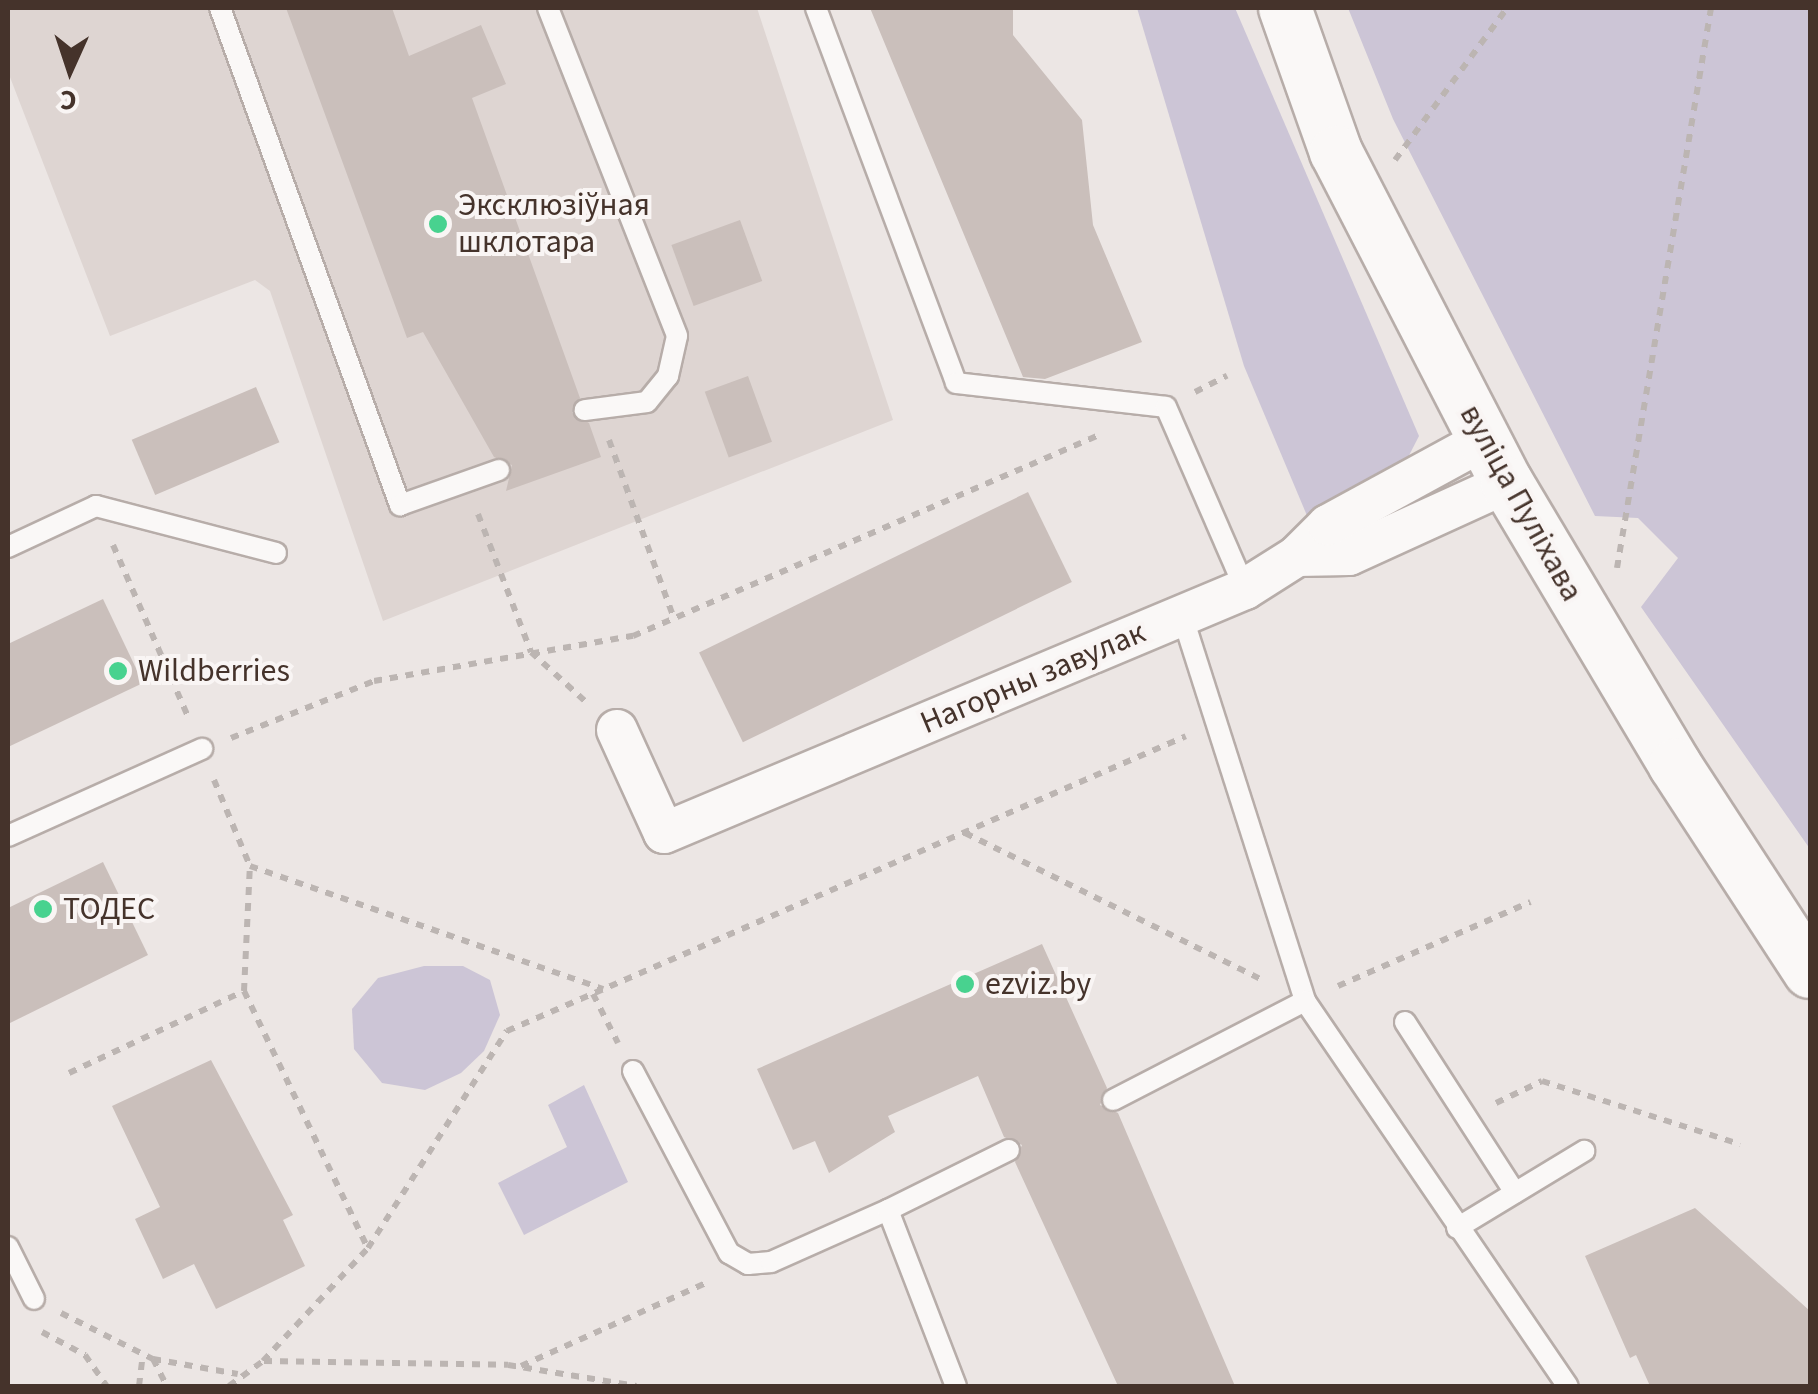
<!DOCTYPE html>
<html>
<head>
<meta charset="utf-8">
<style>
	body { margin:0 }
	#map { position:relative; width:1818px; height:1394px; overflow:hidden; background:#ece6e4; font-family:"Source Sans 3",sans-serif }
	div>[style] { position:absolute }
	.built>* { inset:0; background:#ded5d2 }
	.green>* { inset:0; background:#ccc5d6 }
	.building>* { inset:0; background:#cabfbb; transform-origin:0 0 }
	.path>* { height:6px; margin-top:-3px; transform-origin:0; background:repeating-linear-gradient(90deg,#bcb5b2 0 8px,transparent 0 16px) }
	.roads { filter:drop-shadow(2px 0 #b7ada9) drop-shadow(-2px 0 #b7ada9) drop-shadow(0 2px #b7ada9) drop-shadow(0 -2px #b7ada9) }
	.service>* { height:20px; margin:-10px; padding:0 10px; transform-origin:10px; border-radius:10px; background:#faf8f7 }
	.minor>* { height:40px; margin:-20px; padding:0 20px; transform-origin:20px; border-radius:20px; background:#faf8f7 }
	.tertiary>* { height:52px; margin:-26px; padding:0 26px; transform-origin:26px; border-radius:26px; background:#faf8f7 }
	.dots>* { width:28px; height:28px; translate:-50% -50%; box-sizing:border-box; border:5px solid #f9f5f4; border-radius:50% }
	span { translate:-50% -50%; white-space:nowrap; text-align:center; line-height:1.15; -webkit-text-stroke:8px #f9f5f4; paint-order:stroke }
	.poi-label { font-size:32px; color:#45332b }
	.left { translate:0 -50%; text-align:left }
	.street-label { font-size:32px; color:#45332b }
	.frame { position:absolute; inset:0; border:10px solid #45332b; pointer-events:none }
	.north { position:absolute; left:20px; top:20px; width:100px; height:100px; -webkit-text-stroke:8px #f9f5f4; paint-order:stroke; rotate:183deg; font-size:28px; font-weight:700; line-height:40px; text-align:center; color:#45332b }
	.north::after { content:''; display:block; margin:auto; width:35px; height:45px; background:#45332b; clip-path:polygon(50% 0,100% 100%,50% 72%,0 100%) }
</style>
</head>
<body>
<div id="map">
	<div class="built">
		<i style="clip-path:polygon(8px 8px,757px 8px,893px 420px,383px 621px,270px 291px,255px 280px,110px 336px,8px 72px)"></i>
	</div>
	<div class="green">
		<i style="clip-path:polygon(1137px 8px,1235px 8px,1419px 436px,1401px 471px,1308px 518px,1244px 366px)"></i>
		<i style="clip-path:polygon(1348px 8px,1810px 8px,1810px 849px,1641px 607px,1678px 558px,1638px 518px,1595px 516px,1393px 119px)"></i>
		<i style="clip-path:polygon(424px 966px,463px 966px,490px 980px,500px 1015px,484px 1051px,461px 1073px,425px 1090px,382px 1083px,354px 1049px,352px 1009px,378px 978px)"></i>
		<i style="clip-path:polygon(584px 1085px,628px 1182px,524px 1235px,498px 1183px,567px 1147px,548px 1105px)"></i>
	</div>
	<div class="building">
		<i style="clip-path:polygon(286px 8px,392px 8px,409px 56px,481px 25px,506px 84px,472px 98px,580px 398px,572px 413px,589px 423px,601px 457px,506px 491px,512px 465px,494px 457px,423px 332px,407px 338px)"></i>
		<i style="clip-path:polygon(870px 8px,1013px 8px,1013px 35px,1082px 120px,1093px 225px,1142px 342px,1045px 379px,1023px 377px)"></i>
		<i style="left:740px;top:220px;width:65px;height:73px;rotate:70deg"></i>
		<i style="left:748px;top:376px;width:70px;height:46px;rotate:70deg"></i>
		<i style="left:256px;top:387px;width:60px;height:135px;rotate:67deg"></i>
		<i style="left:1028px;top:492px;width:100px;height:366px;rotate:64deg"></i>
		<i style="clip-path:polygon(103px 599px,143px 683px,8px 747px,8px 644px)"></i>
		<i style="clip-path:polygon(103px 862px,148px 955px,8px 1024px,8px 908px)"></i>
		<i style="clip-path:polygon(1042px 944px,1107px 1088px,1100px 1105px,1118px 1113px,1235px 1386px,1118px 1386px,1015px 1162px,1022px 1145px,1004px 1137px,978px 1076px,888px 1116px,895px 1132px,829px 1173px,815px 1141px,793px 1150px,757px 1069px)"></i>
		<i style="clip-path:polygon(211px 1060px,293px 1215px,283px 1220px,305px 1266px,216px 1309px,194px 1264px,163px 1279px,135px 1219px,160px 1207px,112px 1106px)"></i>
		<i style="clip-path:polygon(1695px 1208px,1810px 1311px,1810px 1386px,1650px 1386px,1636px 1355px,1630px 1358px,1585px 1256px)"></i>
	</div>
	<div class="path">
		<i style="left:1395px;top:160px;width:189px;rotate:-53.6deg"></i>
		<i style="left:1195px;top:392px;width:36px;rotate:-27deg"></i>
		<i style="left:609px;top:440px;width:190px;rotate:70deg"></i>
		<i style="left:478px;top:514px;width:148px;rotate:69deg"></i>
		<i style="left:531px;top:652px;width:74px;rotate:42.3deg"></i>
		<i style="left:113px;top:545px;width:188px;rotate:66.4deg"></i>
		<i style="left:1617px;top:568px;width:568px;rotate:-80.47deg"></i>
		<i style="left:231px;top:738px;width:154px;rotate:-21.7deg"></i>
		<i style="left:374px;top:681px;width:263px;rotate:-9.9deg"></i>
		<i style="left:633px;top:636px;width:505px;rotate:-23.32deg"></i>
		<i style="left:214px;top:780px;width:93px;rotate:67.3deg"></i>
		<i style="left:250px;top:866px;width:374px;rotate:19.2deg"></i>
		<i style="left:965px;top:833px;width:331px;rotate:26.3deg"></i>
		<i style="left:1338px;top:986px;width:210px;rotate:-23.6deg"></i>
		<i style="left:244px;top:991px;width:125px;rotate:-87.3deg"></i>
		<i style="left:593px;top:994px;width:55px;rotate:63deg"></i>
		<i style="left:69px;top:1073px;width:193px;rotate:-25.1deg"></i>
		<i style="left:244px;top:991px;width:284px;rotate:64.3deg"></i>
		<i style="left:1496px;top:1103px;width:51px;rotate:-25.6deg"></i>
		<i style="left:1542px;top:1081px;width:208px;rotate:17.7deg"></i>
		<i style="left:61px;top:1313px;width:103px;rotate:26.6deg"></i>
		<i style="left:153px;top:1359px;width:86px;rotate:10deg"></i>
		<i style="left:42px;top:1332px;width:49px;rotate:28.1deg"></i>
		<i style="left:85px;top:1355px;width:38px;rotate:55deg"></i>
		<i style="left:153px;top:1359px;width:30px;rotate:63deg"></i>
		<i style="left:264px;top:1361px;width:244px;rotate:0.9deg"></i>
		<i style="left:508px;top:1365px;width:130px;rotate:9.3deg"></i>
		<i style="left:521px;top:1366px;width:207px;rotate:-24.2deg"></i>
		<i style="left:139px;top:1386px;width:31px;rotate:-83deg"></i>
		<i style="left:229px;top:1386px;width:42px;rotate:-36.3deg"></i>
		<i style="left:263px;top:1361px;width:154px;rotate:-47.1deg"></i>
		<i style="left:368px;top:1248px;width:258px;rotate:-57.4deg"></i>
		<i style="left:507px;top:1031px;width:740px;rotate:-23.48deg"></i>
	</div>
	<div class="roads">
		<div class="service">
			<i style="left:220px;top:8px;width:529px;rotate:70.09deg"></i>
			<i style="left:400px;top:505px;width:105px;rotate:-19.5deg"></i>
			<i style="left:548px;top:8px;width:352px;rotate:68.5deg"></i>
			<i style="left:677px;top:336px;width:41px;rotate:102.7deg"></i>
			<i style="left:668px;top:376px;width:33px;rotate:129deg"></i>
			<i style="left:647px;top:402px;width:63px;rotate:172.6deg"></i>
			<i style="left:816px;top:8px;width:400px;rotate:69.5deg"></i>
			<i style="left:956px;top:383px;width:211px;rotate:6.5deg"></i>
			<i style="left:1166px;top:407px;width:198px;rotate:66.5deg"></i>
			<i style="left:8px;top:547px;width:97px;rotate:-25deg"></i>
			<i style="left:96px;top:506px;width:186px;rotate:14.6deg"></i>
			<i style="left:1182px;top:615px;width:405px;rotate:72.3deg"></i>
			<i style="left:1305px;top:1001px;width:466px;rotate:55.7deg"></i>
			<i style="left:8px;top:836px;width:213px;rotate:-24.2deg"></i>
			<i style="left:1405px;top:1022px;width:203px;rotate:57.2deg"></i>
			<i style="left:633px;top:1071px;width:206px;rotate:62.2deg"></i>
			<i style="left:729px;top:1253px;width:22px;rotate:30deg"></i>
			<i style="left:748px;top:1264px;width:23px;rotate:-5deg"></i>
			<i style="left:771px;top:1262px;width:128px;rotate:-24deg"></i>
			<i style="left:888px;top:1210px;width:189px;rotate:68.9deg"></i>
			<i style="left:1113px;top:1100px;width:216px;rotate:-27.3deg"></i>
			<i style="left:888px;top:1210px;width:135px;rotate:-26.4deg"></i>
			<i style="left:1457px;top:1228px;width:149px;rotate:-31.2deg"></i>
			<i style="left:8px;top:1247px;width:58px;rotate:63.4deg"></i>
		</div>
		<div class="minor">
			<i style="left:1297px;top:556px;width:52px;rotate:-1.1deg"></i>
			<i style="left:1349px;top:555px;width:174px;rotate:-24.5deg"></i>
			<i style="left:617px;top:730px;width:113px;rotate:65.5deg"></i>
			<i style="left:664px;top:833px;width:630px;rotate:-22.78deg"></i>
			<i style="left:1245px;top:589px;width:62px;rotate:-32.4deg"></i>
			<i style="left:1297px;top:556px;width:44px;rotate:-45deg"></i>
			<i style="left:1328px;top:525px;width:178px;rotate:-28.6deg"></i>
		</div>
		<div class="tertiary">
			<i style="left:1285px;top:8px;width:153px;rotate:70.5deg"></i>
			<i style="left:1336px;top:152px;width:373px;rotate:62.7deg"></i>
			<i style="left:1507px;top:483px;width:328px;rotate:59.2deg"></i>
			<i style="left:1675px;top:765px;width:247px;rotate:56.9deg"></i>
		</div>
	</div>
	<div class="dots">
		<i style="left:438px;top:224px;background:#48d28f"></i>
		<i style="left:118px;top:671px;background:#48d28f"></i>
		<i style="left:43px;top:909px;background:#48d28f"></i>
		<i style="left:965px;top:984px;background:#48d28f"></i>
	</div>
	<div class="poi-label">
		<span class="left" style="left:458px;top:224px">Эксклюзіўная<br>шклотара</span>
		<span class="left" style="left:138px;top:671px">Wildberries</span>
		<span class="left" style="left:63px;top:909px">ТОДЕС</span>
		<span class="left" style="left:985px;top:984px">ezviz.by</span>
	</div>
	<div class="street-label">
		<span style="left:1521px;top:503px;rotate:61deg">вуліца Пуліхава</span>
		<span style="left:1033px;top:678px;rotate:-23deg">Нагорны завулак</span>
	</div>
	<div class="frame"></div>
	<div class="north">С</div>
</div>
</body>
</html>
